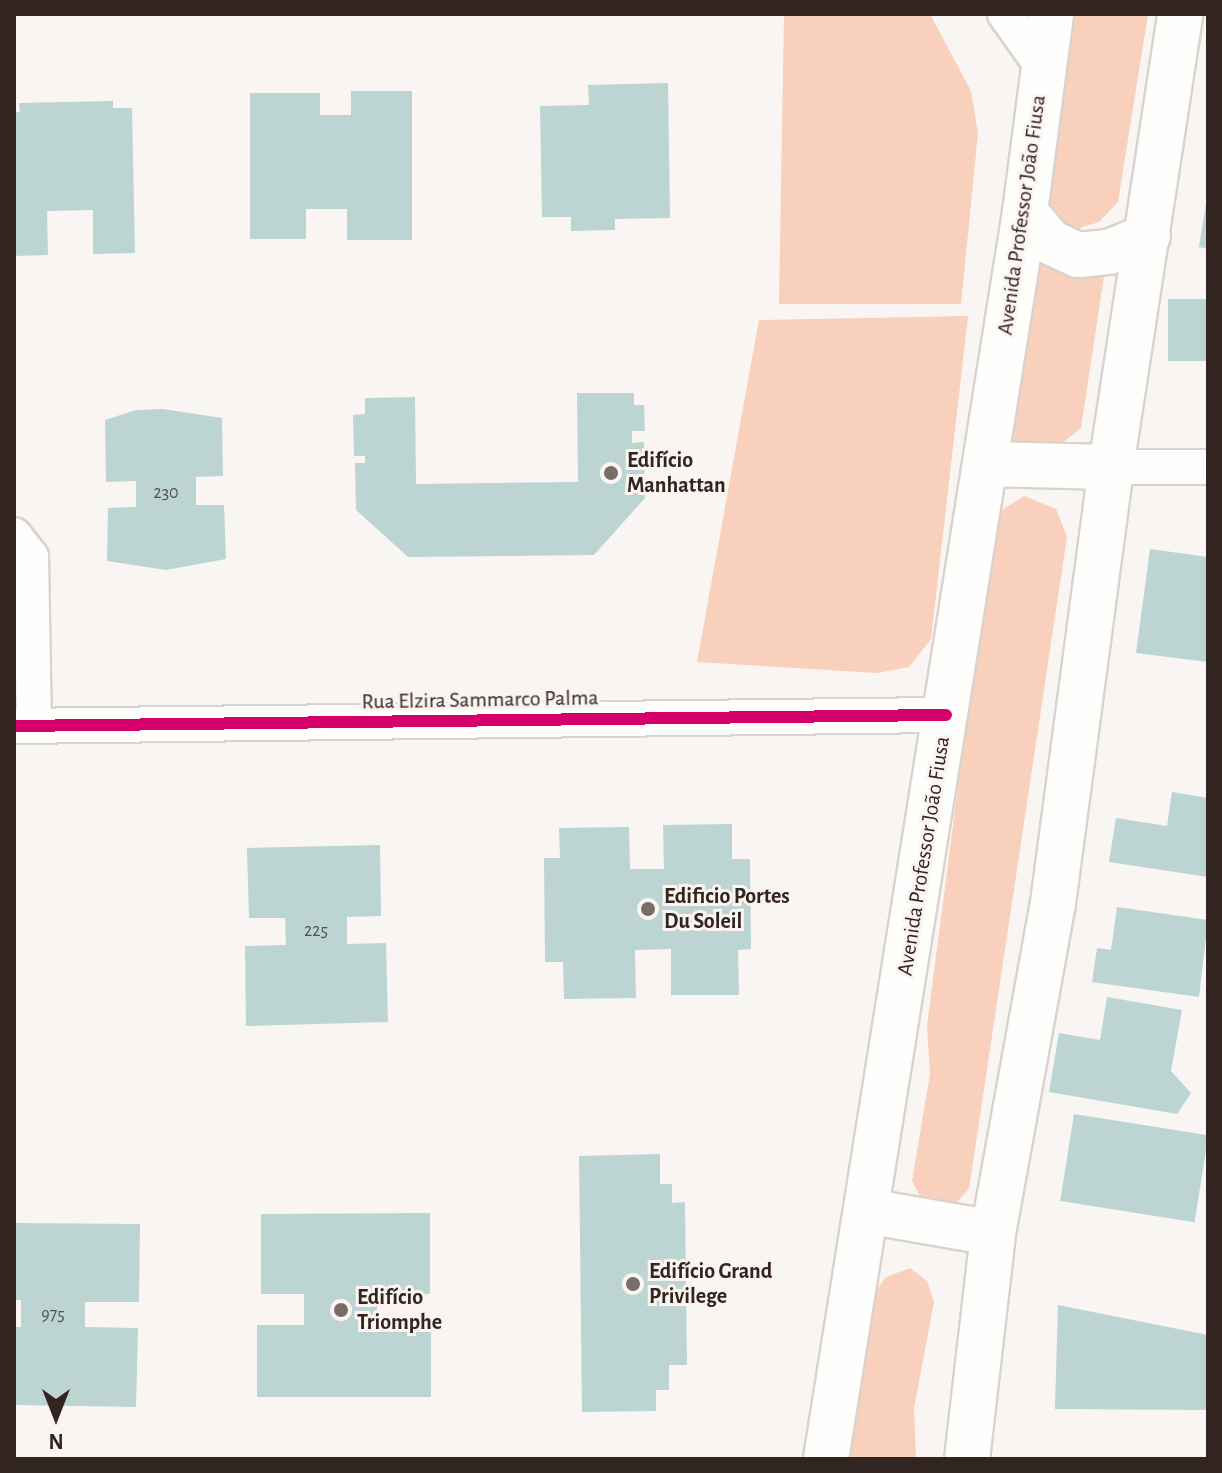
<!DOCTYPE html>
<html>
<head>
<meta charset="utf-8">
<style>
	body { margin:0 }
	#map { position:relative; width:1222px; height:1473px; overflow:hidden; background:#f9f5f3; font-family:"Alegreya Sans",sans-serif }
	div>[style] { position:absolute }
	.green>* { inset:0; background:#f8d0bb }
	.building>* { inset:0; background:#bcd5d3; transform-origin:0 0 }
	.roads { filter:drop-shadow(2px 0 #dad2ce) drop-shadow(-2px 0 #dad2ce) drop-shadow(0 2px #dad2ce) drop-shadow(0 -2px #dad2ce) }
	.minor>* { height:34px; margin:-17px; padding:0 17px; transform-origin:17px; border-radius:17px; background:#fefefd }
	.secondary>* { height:44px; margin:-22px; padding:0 22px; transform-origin:22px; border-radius:22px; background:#fefefd }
	.cycleway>* { height:12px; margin:-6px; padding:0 6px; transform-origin:6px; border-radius:6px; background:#d6006c }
	.dots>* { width:22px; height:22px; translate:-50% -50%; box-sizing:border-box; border:4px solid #fbf4f1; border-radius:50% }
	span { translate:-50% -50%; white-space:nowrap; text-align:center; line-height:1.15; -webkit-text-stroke:6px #fbf4f1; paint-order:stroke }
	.number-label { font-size:18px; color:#54514c }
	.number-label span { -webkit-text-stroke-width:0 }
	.street-label { font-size:22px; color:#32251f }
	.poi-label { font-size:22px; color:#32251f; font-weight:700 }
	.left { translate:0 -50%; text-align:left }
	.frame { position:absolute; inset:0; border:16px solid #32251f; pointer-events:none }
	.north { position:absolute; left:16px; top:1377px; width:80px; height:80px; -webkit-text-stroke:6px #fbf4f1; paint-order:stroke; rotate:180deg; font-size:22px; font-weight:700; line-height:32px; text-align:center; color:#32251f }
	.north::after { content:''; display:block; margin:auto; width:28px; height:36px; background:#32251f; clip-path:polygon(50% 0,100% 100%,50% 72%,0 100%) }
</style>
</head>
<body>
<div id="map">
	<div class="green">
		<i style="clip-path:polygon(784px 14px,930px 14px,971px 91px,978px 133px,961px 304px,779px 304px)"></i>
		<i style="clip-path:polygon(1071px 14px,1148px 14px,1118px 202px,1099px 222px,1076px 229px,1058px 219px,1044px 200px)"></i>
		<i style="clip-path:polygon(1030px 253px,1062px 273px,1083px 274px,1105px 269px,1081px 428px,1056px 448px,1038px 453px,1009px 440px)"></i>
		<i style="clip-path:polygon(968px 316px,931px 639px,909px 667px,877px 673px,697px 662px,759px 320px)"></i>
		<i style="clip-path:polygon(1024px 496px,1056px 509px,1067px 537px,969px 1189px,954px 1205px,922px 1200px,912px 1181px,930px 1074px,927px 1026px,993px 516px)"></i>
		<i style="clip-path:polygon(910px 1268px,927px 1281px,934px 1302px,914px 1408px,916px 1459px,848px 1459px,875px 1292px,886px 1277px)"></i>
	</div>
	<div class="building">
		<i style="clip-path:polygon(668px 83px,670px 218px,615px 219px,615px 230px,571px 231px,571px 217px,542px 217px,540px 106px,589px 105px,588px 85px)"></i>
		<i style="clip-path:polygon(351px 91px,412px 91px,412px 240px,347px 240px,347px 209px,306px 209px,306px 239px,250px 239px,250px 93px,320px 93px,320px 115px,351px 115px)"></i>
		<i style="clip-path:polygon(113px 101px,113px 108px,132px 108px,135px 253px,93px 254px,93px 210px,47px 211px,48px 255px,14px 256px,14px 112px,20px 112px,19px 103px)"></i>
		<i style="clip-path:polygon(1206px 203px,1208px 203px,1208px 249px,1199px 247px)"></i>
		<i style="left:1168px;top:299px;width:40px;height:62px"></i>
		<i style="clip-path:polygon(577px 393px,634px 393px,634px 405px,644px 405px,645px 431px,632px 431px,632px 443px,644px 442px,645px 498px,594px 555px,408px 557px,356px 510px,355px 463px,365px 463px,365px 456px,354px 456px,353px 415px,365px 414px,365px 398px,415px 397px,416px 484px,578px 482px)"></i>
		<i style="clip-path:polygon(163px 409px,222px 418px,223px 476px,196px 477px,196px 505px,224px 505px,226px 559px,166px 570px,107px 561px,108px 508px,136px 507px,136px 481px,106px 482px,105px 420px,136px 410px)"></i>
		<i style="clip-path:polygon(1150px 549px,1208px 557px,1208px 662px,1136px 653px)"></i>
		<i style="clip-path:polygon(1172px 792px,1208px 798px,1208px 877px,1109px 862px,1116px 818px,1167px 826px)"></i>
		<i style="clip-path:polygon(732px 824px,732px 859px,750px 859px,751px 949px,738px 950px,739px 995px,671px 995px,671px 949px,635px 950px,636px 998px,564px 999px,563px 962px,545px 962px,544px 858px,560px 858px,559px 828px,629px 827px,630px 869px,664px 869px,663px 825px)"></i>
		<i style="clip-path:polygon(380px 845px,381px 916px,347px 917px,347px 944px,386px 943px,388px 1022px,246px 1026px,245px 946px,286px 945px,285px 918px,249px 918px,247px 848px)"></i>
		<i style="clip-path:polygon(1117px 907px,1208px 920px,1199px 997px,1092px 982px,1097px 948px,1111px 950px)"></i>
		<i style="clip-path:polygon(1107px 997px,1182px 1010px,1171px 1071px,1191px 1093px,1177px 1114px,1049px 1092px,1059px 1033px,1100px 1040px)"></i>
		<i style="left:1074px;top:1114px;width:136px;height:88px;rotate:9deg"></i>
		<i style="clip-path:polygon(660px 1154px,660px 1184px,672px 1184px,672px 1203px,685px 1202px,687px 1365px,669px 1365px,669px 1390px,656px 1390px,656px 1411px,582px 1412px,579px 1156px)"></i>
		<i style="clip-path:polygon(430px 1213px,430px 1294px,377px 1294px,377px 1328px,431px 1328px,431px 1397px,257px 1397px,257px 1325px,304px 1325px,304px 1294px,261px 1294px,261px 1214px)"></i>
		<i style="clip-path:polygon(14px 1223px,140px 1224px,139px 1302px,85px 1302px,85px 1327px,138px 1328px,136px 1407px,14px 1405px,14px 1327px,21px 1327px,21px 1300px,14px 1300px)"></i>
		<i style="clip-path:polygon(1058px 1305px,1208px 1335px,1208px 1410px,1055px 1409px)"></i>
	</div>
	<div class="roads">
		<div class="minor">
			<i style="left:1005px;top:14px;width:64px;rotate:54.6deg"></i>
			<i style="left:1111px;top:467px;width:97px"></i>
			<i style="left:14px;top:535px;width:28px;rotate:52deg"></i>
			<i style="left:31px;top:557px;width:169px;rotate:89deg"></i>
			<i style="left:14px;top:726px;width:932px;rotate:-0.68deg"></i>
		</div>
		<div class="secondary">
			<i style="left:1025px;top:212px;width:39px;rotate:50deg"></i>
			<i style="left:1050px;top:242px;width:31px;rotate:25deg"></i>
			<i style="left:1078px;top:255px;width:31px;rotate:-6deg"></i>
			<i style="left:1109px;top:252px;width:42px;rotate:-22.3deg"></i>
			<i style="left:985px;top:464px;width:126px;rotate:1.4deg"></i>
			<i style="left:867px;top:1211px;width:128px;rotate:9.9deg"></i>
			<i style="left:826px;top:1459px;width:1263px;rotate:-80.93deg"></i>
			<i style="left:1025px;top:212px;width:200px;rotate:-82.5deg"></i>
			<i style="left:967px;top:1459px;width:227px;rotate:-83.4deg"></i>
			<i style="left:993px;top:1233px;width:335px;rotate:-79.7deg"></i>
			<i style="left:1053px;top:903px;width:440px;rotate:-82.4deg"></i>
			<i style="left:1111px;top:467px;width:458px;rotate:-81.3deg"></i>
		</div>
	</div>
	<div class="cycleway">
		<i style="left:14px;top:726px;width:932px;rotate:-0.68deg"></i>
	</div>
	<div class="dots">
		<i style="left:611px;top:473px;background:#786e69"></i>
		<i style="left:648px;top:909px;background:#786e69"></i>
		<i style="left:633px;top:1284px;background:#786e69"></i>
		<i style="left:341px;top:1310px;background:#786e69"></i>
	</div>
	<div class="number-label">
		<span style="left:166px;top:493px">230</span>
		<span style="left:316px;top:931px">225</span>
		<span style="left:53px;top:1315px">975</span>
	</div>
	<div class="street-label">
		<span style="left:1022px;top:215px;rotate:-82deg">Avenida Professor João Fiusa</span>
		<span style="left:480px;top:700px;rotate:-1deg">Rua Elzira Sammarco Palma</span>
		<span style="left:924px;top:856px;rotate:-81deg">Avenida Professor João Fiusa</span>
	</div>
	<div class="poi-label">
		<span class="left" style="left:627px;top:473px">Edifício<br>Manhattan</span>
		<span class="left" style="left:664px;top:909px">Edificio Portes<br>Du Soleil</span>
		<span class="left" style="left:649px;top:1284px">Edifício Grand<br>Privilege</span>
		<span class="left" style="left:357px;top:1310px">Edifício<br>Triomphe</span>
	</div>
	<div class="frame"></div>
	<div class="north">N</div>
</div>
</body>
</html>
